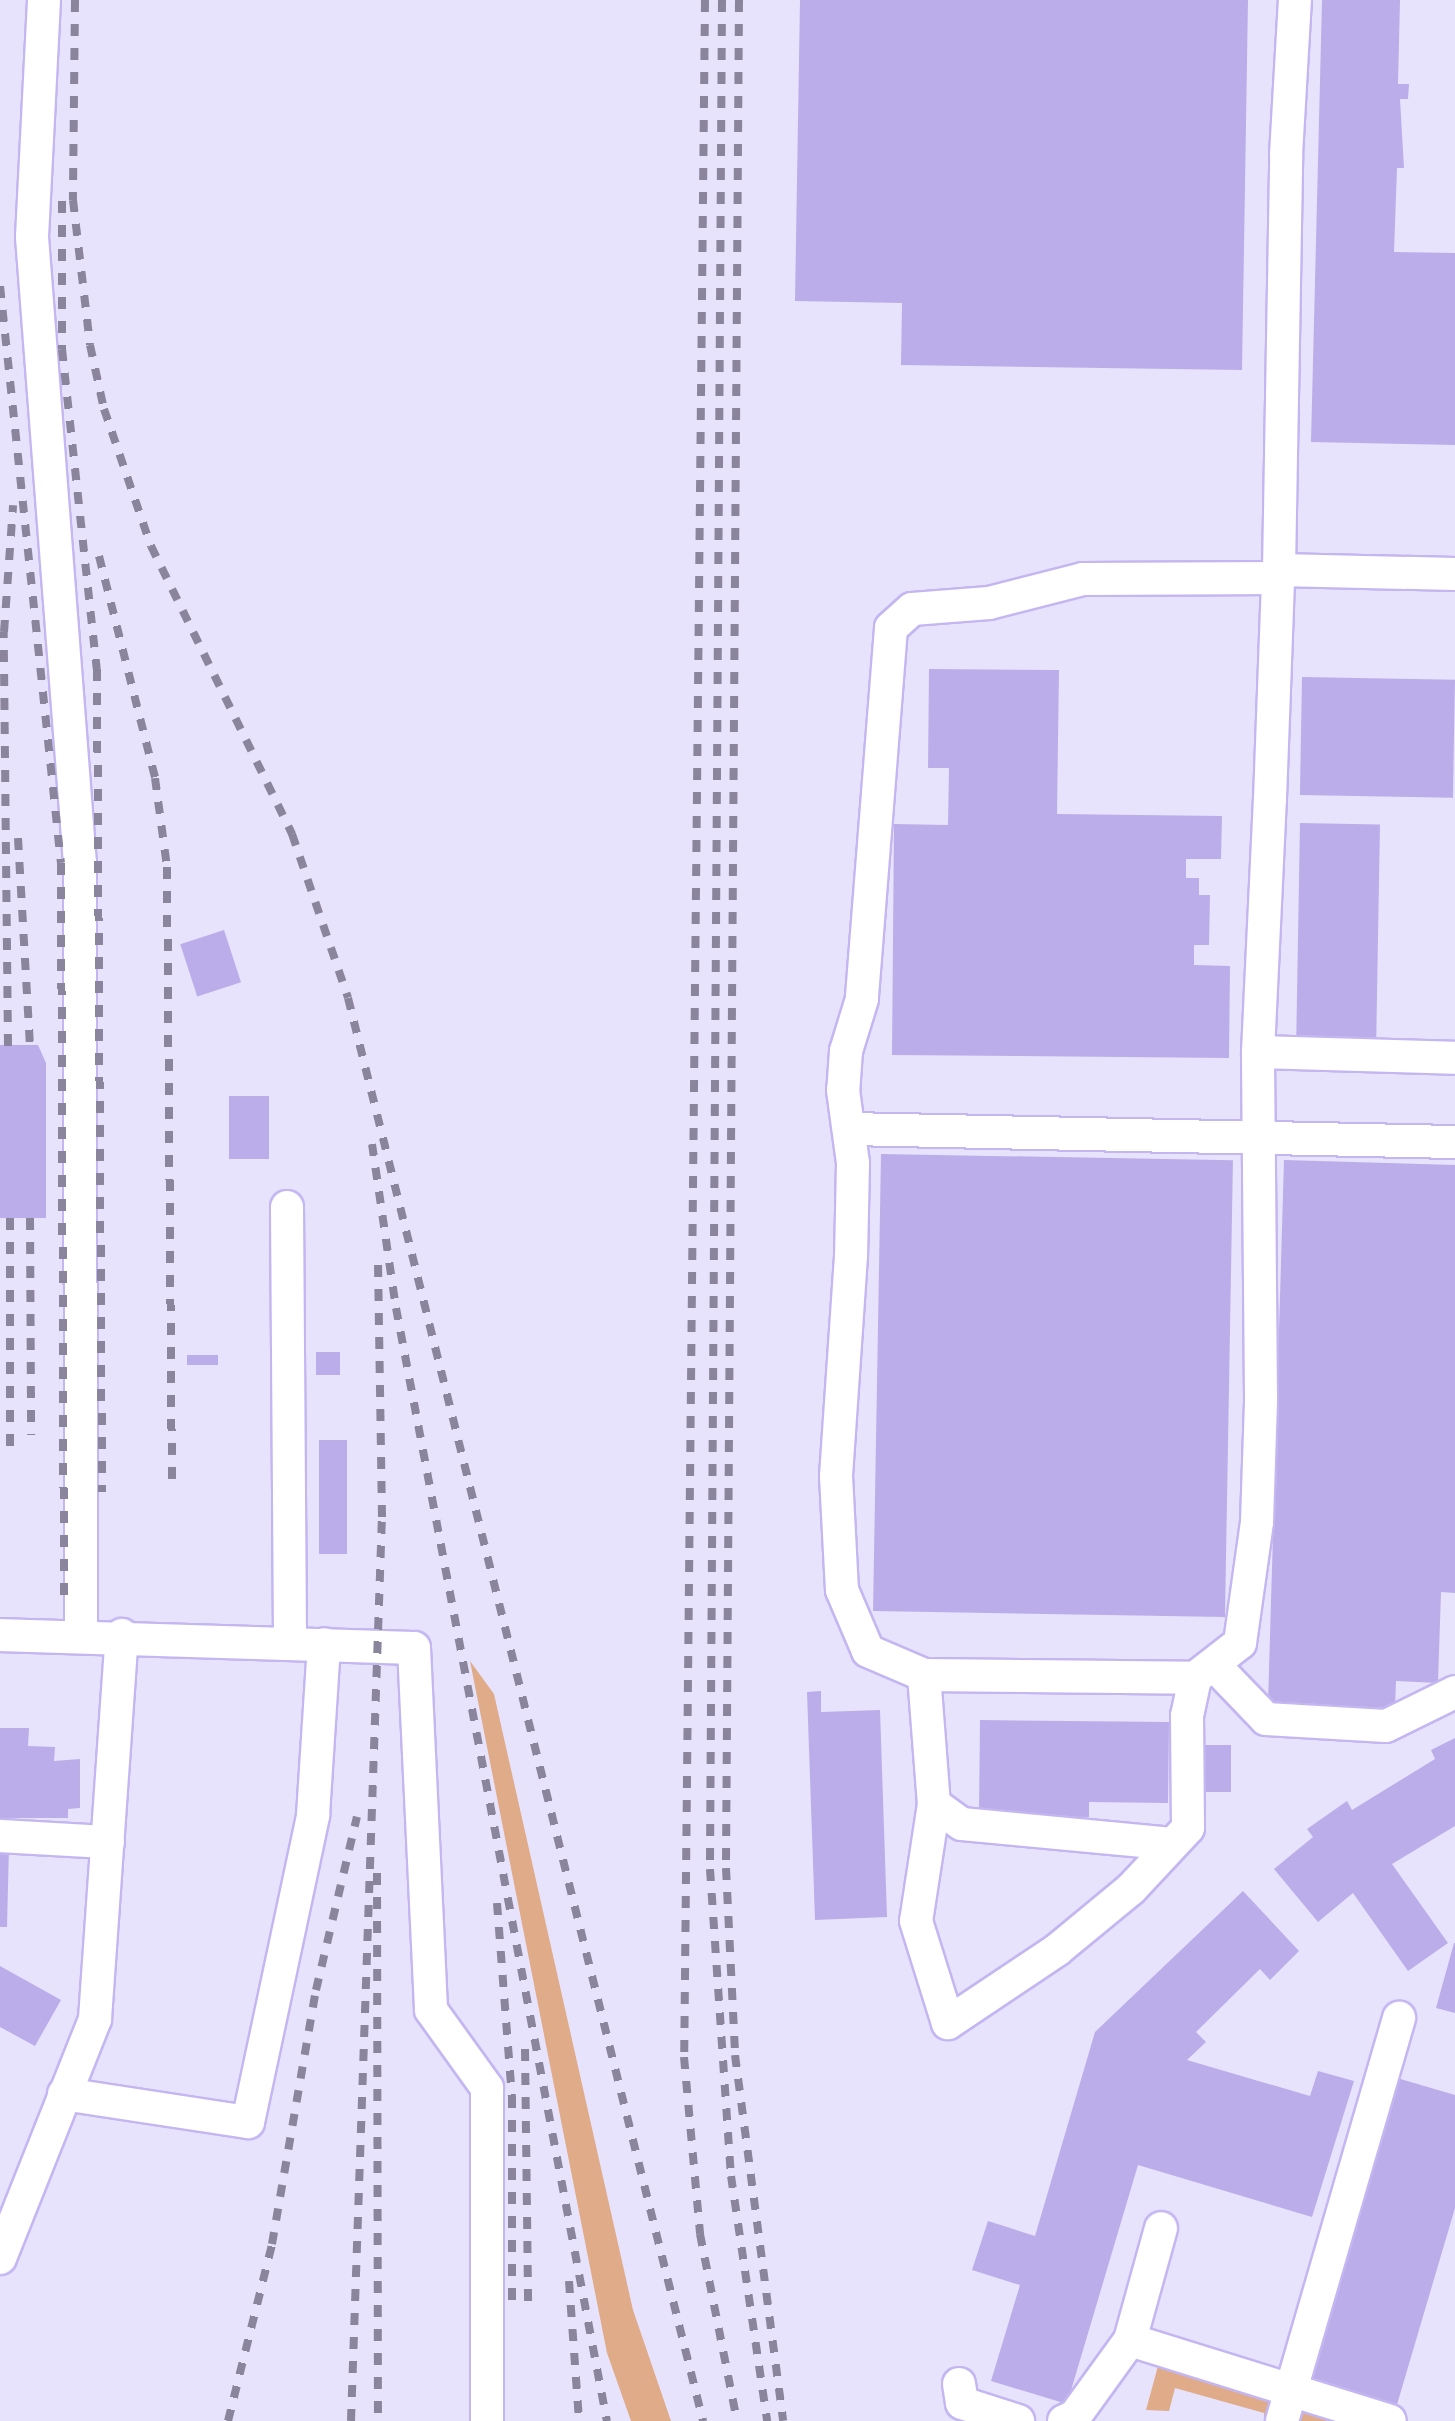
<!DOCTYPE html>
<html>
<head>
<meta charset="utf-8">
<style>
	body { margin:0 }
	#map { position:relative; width:1455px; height:2421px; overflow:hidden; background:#e8e3fc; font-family:"Noto Sans",sans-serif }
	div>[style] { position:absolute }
	.green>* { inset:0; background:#dfab88 }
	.building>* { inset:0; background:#bbade9; transform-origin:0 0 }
	.roads { filter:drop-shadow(2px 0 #c4b6f1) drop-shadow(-2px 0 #c4b6f1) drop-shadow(0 2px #c4b6f1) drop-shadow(0 -2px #c4b6f1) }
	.minor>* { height:32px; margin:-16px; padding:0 16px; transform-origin:16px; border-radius:16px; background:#fff }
	.rail>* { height:8px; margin-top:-4px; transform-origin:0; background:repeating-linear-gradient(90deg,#8a849c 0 12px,transparent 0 24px) }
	span { translate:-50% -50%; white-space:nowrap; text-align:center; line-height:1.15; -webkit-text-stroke:8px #fff; paint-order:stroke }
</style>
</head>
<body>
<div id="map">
	<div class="green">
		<i style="clip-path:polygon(470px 1661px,494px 1694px,633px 2310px,671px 2421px,631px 2421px,607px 2353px)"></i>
		<i style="clip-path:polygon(1158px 2366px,1351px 2421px,1264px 2421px,1264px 2413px,1175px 2388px,1169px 2411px,1146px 2410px)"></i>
	</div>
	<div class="building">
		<i style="clip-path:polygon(800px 0,1248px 0,1242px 370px,901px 365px,902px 303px,795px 301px)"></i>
		<i style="clip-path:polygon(1322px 0,1400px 0,1398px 84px,1409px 84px,1408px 99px,1400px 99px,1404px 168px,1397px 168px,1394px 252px,1455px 253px,1455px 445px,1311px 442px)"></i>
		<i style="clip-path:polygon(929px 669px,1059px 670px,1057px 814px,1222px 816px,1221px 859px,1186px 859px,1186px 878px,1199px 878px,1199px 895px,1210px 895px,1209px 945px,1194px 945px,1194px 965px,1230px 966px,1229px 1058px,892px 1055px,894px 824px,948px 825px,949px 768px,928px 768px)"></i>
		<i style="left:1302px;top:677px;width:153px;height:118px;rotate:1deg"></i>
		<i style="left:1300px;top:823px;width:80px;height:217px;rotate:1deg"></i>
		<i style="left:224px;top:930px;width:55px;height:46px;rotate:72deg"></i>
		<i style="clip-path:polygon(0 1045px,38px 1045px,46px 1063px,46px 1218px,0 1218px)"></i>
		<i style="left:229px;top:1096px;width:40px;height:63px"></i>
		<i style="left:881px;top:1154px;width:352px;height:457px;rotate:1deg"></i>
		<i style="clip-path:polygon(1284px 1160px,1455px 1165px,1455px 1593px,1441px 1592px,1438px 1683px,1396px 1681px,1395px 1708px,1268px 1704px)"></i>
		<i style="left:340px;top:1352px;width:23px;height:24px;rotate:90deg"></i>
		<i style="left:218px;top:1355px;width:10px;height:31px;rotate:90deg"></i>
		<i style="left:319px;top:1440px;width:28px;height:114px"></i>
		<i style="clip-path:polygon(821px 1691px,821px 1712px,880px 1710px,887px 1917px,815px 1920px,807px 1692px)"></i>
		<i style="clip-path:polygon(980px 1720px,1169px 1722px,1168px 1803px,1089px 1802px,1089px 1817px,979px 1816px)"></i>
		<i style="clip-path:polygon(0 1728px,29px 1728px,28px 1746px,55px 1747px,54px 1761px,80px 1759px,80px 1808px,68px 1809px,68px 1818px,0 1818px)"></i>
		<i style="clip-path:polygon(1455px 1738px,1455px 1826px,1392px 1864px,1448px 1943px,1408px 1971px,1353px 1893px,1318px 1922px,1274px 1869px,1313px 1837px,1307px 1829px,1347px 1801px,1352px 1810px,1435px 1759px,1431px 1750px)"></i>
		<i style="left:1205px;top:1745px;width:26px;height:47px"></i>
		<i style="clip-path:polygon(0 1847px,9px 1847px,7px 1927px,0 1927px)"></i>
		<i style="clip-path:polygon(1243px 1891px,1299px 1951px,1270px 1980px,1260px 1969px,1196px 2032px,1206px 2042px,1187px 2060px,1310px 2096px,1318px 2071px,1354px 2081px,1312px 2217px,1138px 2165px,1067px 2404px,991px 2381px,1020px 2285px,972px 2270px,988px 2221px,1035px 2236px,1095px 2032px)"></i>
		<i style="clip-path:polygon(1454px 1943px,1455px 1943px,1455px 2013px,1436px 2008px)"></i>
		<i style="clip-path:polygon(0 1966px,61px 2000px,35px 2046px,0 2027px)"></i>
		<i style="clip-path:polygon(1397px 2078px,1455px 2095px,1455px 2208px,1396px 2408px,1307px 2381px)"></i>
	</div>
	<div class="roads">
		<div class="minor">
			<i style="left:44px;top:0;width:237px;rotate:92.9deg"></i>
			<i style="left:32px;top:237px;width:628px;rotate:85.62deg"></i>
			<i style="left:80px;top:863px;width:771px;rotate:89.93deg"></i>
			<i style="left:1279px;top:570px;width:176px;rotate:1.3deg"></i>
			<i style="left:1278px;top:578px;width:195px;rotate:179.7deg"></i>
			<i style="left:1083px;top:579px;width:97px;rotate:165.7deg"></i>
			<i style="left:989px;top:603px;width:77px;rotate:175.5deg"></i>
			<i style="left:912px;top:609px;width:28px;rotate:138deg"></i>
			<i style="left:891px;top:628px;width:372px;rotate:94.5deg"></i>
			<i style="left:862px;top:999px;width:54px;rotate:107.1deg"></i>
			<i style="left:846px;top:1051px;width:39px;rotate:94deg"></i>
			<i style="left:843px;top:1090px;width:74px;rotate:82.2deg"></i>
			<i style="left:853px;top:1163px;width:93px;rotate:91.2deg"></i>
			<i style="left:851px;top:1256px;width:221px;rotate:93.9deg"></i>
			<i style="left:836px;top:1476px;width:114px;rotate:87deg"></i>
			<i style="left:842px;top:1590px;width:66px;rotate:66.9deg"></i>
			<i style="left:868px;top:1651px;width:61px;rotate:23.2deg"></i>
			<i style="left:924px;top:1675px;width:271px;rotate:0.6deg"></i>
			<i style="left:1195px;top:1678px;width:57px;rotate:-37.9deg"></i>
			<i style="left:1240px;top:1643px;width:122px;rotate:-82deg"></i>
			<i style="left:1257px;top:1522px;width:123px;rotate:-88.1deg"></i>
			<i style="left:1261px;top:1399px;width:347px;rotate:-90.5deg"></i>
			<i style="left:1258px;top:1052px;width:253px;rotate:-87.3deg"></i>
			<i style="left:1270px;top:799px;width:221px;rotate:-87.9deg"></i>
			<i style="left:1278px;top:578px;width:8px;rotate:-83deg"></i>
			<i style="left:1279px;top:570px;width:415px;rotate:-89deg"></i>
			<i style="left:1286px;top:155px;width:155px;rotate:-86.7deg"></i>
			<i style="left:1258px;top:1052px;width:197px;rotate:1.7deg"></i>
			<i style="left:849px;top:1129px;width:606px;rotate:1.23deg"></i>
			<i style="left:287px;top:1207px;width:436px;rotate:89.6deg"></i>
			<i style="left:0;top:1635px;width:414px;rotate:1.8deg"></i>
			<i style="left:414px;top:1648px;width:362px;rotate:87.3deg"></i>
			<i style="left:431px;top:2010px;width:96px;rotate:54.3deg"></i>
			<i style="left:487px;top:2088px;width:333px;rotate:90deg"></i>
			<i style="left:1216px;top:1667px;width:72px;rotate:46.1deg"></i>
			<i style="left:1266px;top:1719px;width:120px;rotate:3.3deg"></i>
			<i style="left:1386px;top:1726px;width:77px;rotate:-26.2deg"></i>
			<i style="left:924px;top:1675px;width:129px;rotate:85.6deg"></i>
			<i style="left:934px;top:1804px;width:118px;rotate:98.7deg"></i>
			<i style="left:916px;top:1921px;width:107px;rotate:72.6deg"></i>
			<i style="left:948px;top:2023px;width:131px;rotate:-33.8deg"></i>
			<i style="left:1057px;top:1950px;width:96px;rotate:-39.5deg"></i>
			<i style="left:1131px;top:1889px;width:83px;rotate:-46.9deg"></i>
			<i style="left:1188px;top:1828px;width:112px;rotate:-90.5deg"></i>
			<i style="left:1187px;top:1716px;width:39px;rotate:-78deg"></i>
			<i style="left:934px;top:1804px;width:34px;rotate:36deg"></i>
			<i style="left:962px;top:1824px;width:211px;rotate:5.4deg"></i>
			<i style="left:0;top:1836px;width:108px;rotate:3.2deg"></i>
			<i style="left:64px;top:2094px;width:186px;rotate:8.7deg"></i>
			<i style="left:248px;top:2122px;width:314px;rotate:-78deg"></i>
			<i style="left:313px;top:1815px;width:171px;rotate:-86.3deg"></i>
			<i style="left:0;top:2258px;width:257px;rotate:-68.3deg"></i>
			<i style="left:95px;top:2019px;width:385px;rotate:-86deg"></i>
			<i style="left:1130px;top:2340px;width:116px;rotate:-74.5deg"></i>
			<i style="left:959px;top:2384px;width:19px;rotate:81deg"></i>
			<i style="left:962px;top:2403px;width:59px;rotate:17.8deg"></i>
			<i style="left:1064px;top:2421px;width:12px;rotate:-24deg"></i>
			<i style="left:1075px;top:2416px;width:94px;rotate:-54.1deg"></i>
			<i style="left:1130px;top:2340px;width:272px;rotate:17.3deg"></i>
			<i style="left:1282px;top:2421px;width:420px;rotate:-73.8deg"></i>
		</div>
	</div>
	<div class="rail">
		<i style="left:75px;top:0;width:200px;rotate:90.6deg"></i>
		<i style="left:73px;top:200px;width:146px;rotate:83.3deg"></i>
		<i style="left:90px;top:345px;width:66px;rotate:77.7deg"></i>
		<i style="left:104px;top:409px;width:145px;rotate:71.1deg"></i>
		<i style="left:151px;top:546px;width:321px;rotate:63.9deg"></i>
		<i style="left:292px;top:834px;width:173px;rotate:71.1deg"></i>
		<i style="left:348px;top:998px;width:1467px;rotate:75.99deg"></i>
		<i style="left:705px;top:0;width:2057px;rotate:90.58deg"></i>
		<i style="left:684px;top:2057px;width:178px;rotate:84.8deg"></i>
		<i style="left:700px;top:2234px;width:191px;rotate:78.8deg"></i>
		<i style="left:722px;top:0;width:1869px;rotate:90.37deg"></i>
		<i style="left:710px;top:1869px;width:308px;rotate:86.1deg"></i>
		<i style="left:731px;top:2176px;width:248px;rotate:81.6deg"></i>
		<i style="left:739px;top:0;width:1868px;rotate:90.4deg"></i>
		<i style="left:726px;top:1868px;width:187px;rotate:87.2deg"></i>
		<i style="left:735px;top:2055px;width:369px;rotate:82.5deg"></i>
		<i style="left:62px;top:201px;width:148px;rotate:90deg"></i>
		<i style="left:62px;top:349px;width:322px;rotate:83.8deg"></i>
		<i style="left:97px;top:669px;width:823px;rotate:89.65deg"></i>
		<i style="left:0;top:286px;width:580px;rotate:83.97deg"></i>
		<i style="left:61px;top:863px;width:741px;rotate:89.77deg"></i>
		<i style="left:99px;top:556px;width:229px;rotate:75.8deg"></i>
		<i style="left:155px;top:778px;width:90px;rotate:82.3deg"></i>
		<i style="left:167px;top:867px;width:623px;rotate:89.54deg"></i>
		<i style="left:18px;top:838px;width:207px;rotate:86.7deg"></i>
		<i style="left:8px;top:1046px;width:414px;rotate:-90.6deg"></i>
		<i style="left:4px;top:632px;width:127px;rotate:-85.9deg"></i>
		<i style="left:372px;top:1144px;width:166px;rotate:81.7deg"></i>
		<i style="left:396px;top:1308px;width:1133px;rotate:79.27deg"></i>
		<i style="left:10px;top:1218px;width:237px;rotate:90deg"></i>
		<i style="left:30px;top:1218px;width:217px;rotate:89.7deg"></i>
		<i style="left:377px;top:1873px;width:548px;rotate:89.9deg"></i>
		<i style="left:497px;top:1903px;width:194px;rotate:85.6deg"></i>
		<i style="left:512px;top:2096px;width:207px;rotate:90deg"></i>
		<i style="left:525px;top:2049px;width:254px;rotate:89.3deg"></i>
		<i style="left:569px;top:2281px;width:140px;rotate:85.9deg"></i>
		<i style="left:228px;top:2421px;width:182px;rotate:-76deg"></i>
		<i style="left:272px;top:2244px;width:258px;rotate:-80.2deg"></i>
		<i style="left:316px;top:1990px;width:178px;rotate:-76.7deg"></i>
		<i style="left:351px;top:2421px;width:905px;rotate:-88.04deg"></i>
		<i style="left:382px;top:1517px;width:253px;rotate:-90.9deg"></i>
	</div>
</div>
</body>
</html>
